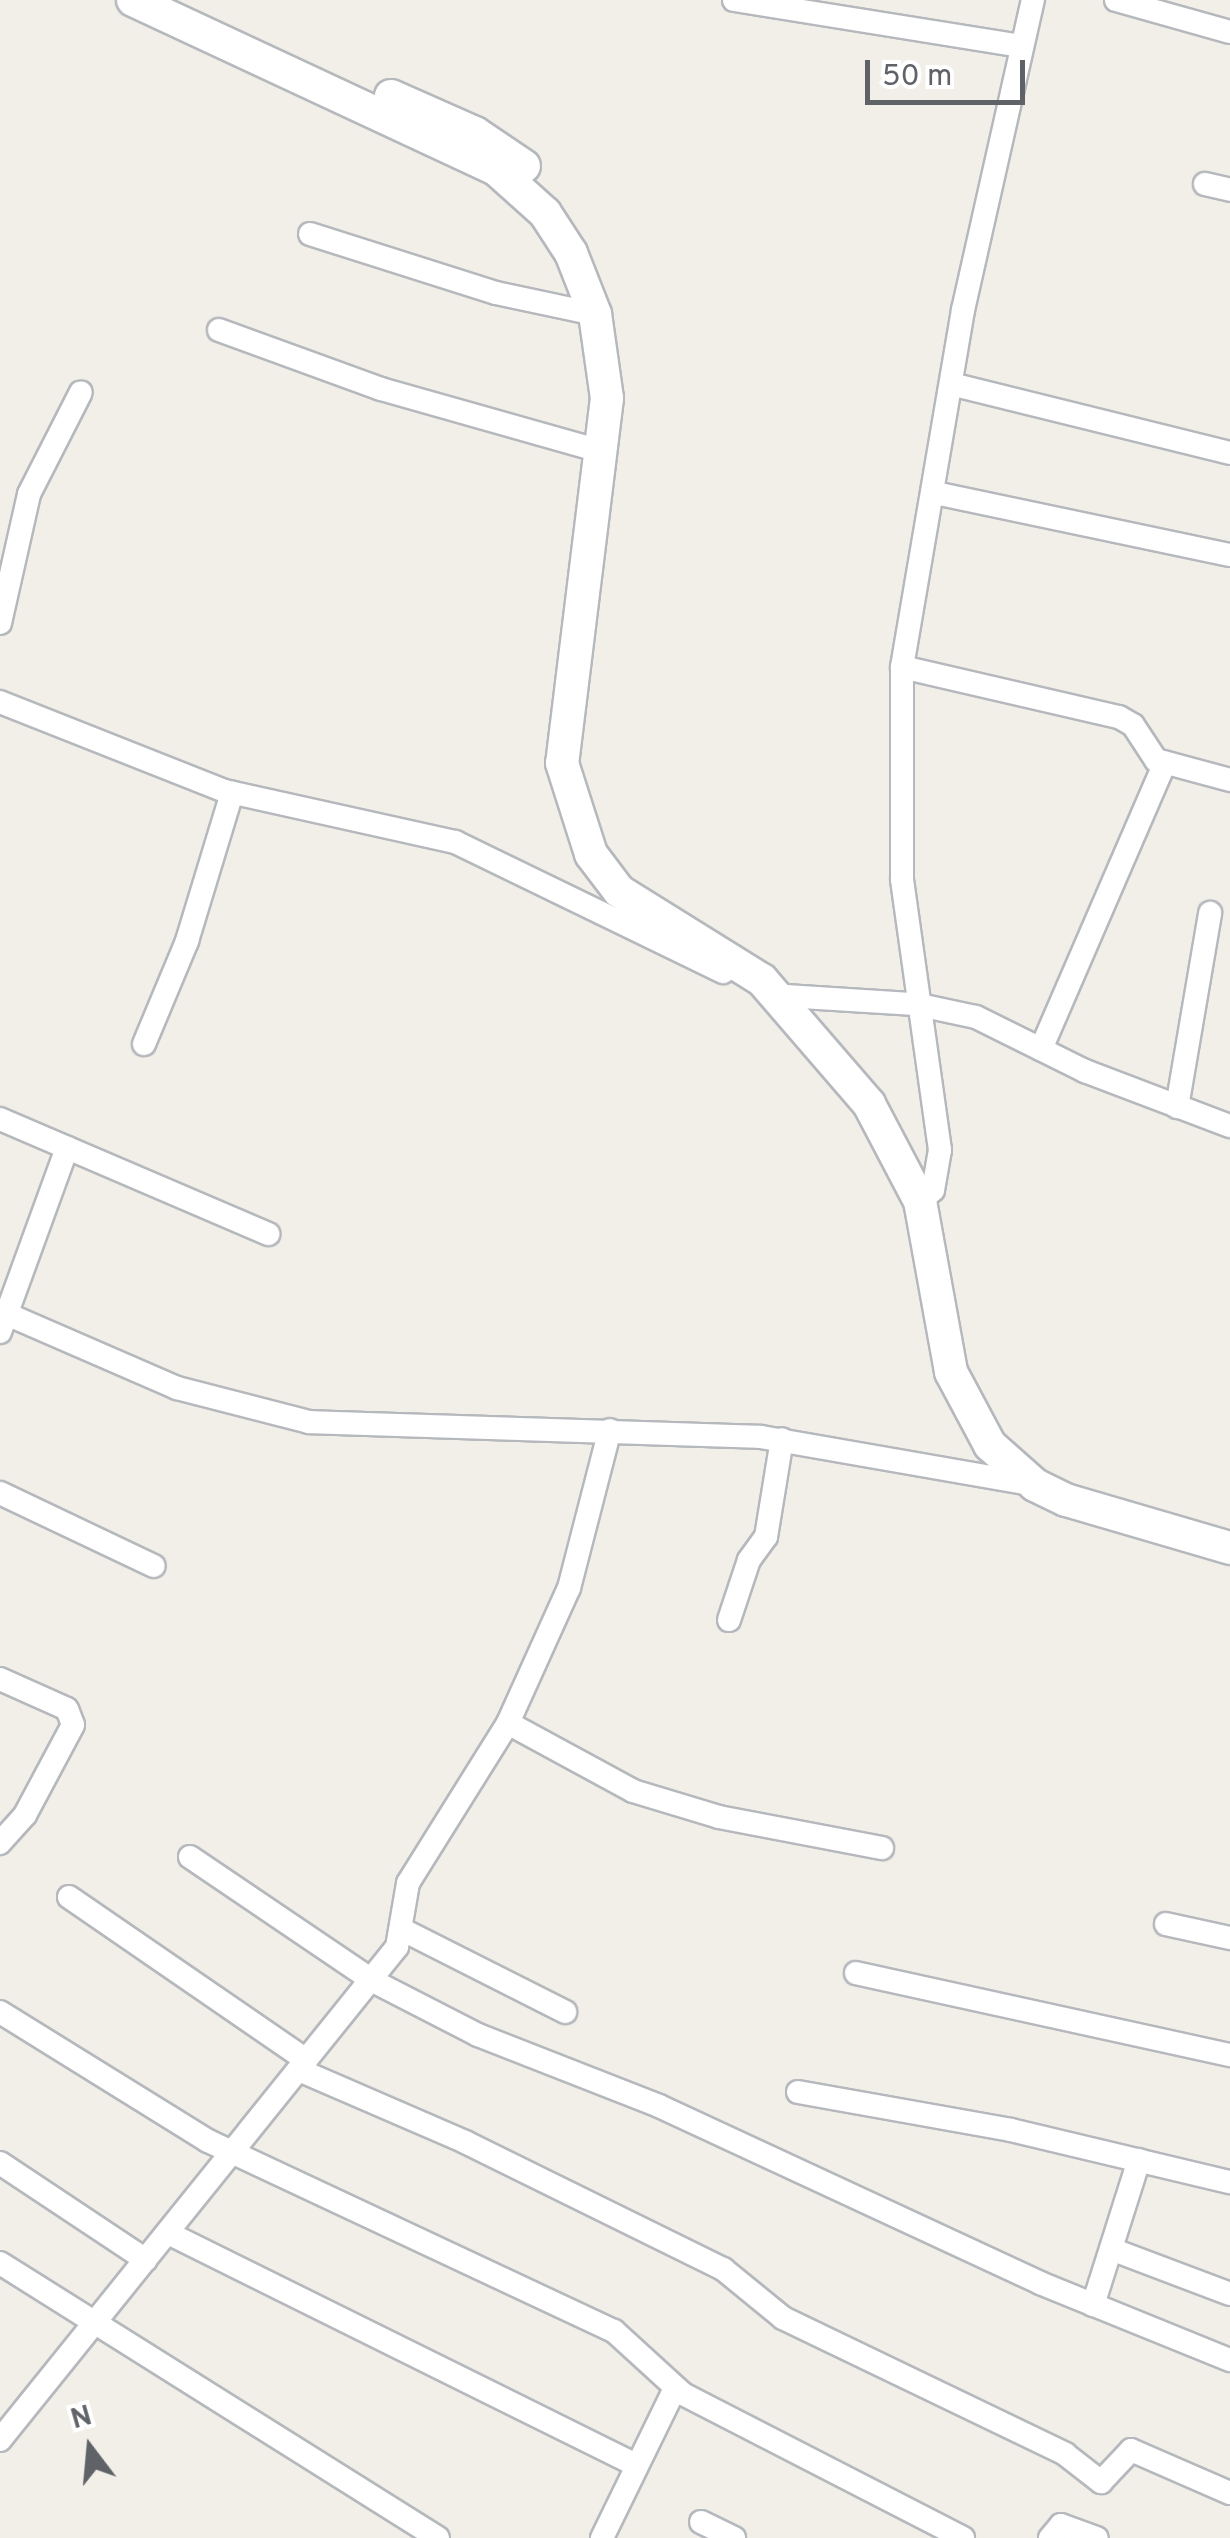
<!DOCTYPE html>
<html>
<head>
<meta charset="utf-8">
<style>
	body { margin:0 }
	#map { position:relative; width:1230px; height:2538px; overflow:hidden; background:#f1efe8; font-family:Overpass,sans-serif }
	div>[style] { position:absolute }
	.roads { filter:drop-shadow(2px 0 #b5b8bc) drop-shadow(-2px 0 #b5b8bc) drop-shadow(0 2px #b5b8bc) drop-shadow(0 -2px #b5b8bc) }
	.minor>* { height:22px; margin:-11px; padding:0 11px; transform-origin:11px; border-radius:11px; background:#fff }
	.secondary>* { height:32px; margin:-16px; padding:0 16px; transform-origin:16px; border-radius:16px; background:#fff }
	span { translate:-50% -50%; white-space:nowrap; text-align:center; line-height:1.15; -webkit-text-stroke:8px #fff; paint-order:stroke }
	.north { position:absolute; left:40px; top:2398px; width:100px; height:100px; -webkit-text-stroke:8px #fff; paint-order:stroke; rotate:344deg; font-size:28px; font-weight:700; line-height:40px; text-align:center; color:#5f6368 }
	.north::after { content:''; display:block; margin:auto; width:35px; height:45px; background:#5f6368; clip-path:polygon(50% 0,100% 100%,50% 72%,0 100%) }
	.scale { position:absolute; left:865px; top:60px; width:160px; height:45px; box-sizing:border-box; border:5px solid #5f6368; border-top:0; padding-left:12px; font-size:30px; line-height:35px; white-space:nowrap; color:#5f6368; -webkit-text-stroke:8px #fff; paint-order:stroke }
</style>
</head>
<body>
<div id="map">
	<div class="roads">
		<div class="minor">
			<i style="left:734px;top:0;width:290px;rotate:9.1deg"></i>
			<i style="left:1116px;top:0;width:118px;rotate:15.7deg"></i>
			<i style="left:1205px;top:184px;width:26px;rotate:13deg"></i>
			<i style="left:310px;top:234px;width:195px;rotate:17.6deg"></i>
			<i style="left:496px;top:293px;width:101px;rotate:12deg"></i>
			<i style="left:219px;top:330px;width:172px;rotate:20deg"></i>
			<i style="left:381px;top:389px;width:232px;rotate:15.8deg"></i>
			<i style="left:951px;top:384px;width:287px;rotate:13.9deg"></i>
			<i style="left:935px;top:493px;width:301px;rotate:11.9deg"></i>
			<i style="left:0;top:623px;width:132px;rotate:-77.3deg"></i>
			<i style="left:29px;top:494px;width:114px;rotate:-63deg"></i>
			<i style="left:902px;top:667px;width:223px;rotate:13deg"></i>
			<i style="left:1119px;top:717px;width:16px;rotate:30deg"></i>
			<i style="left:1133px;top:725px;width:42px;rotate:56.7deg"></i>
			<i style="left:1156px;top:760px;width:77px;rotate:15.1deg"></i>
			<i style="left:0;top:702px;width:242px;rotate:21.6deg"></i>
			<i style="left:225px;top:791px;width:236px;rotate:12.5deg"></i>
			<i style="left:455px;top:842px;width:298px;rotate:25.9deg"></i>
			<i style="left:770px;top:995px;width:145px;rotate:3.6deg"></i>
			<i style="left:915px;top:1004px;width:62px;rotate:12deg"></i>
			<i style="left:976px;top:1017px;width:122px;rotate:26.4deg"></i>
			<i style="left:1085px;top:1071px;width:155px;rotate:20.8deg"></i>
			<i style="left:144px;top:1044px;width:112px;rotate:-67.3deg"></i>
			<i style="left:187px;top:941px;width:155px;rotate:-73.1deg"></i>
			<i style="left:1041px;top:1049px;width:312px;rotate:-66.6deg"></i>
			<i style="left:1177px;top:1107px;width:197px;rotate:-80.3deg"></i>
			<i style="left:0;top:1119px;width:292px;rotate:23.2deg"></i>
			<i style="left:920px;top:1201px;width:17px;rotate:-40deg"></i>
			<i style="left:933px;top:1190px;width:41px;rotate:-80.1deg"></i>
			<i style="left:940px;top:1150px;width:274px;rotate:-98deg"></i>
			<i style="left:902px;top:879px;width:212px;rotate:-90deg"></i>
			<i style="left:902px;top:667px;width:362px;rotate:-80.3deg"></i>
			<i style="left:963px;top:310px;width:318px;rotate:-77.3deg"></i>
			<i style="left:0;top:1311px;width:193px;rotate:23.5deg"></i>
			<i style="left:177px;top:1388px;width:136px;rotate:14.4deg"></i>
			<i style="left:309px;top:1422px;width:452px;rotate:1.9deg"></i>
			<i style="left:761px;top:1437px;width:278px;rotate:9.9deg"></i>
			<i style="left:0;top:1332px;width:196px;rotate:-70deg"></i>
			<i style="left:0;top:1493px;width:170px;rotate:25.4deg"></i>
			<i style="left:729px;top:1620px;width:63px;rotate:-71.6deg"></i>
			<i style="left:749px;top:1560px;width:29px;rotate:-54deg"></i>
			<i style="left:766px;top:1537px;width:99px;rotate:-80.7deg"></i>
			<i style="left:0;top:1679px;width:73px;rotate:24.1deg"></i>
			<i style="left:67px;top:1709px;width:17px;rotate:69deg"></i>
			<i style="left:73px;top:1725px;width:102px;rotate:118.1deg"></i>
			<i style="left:25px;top:1815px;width:38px;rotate:132deg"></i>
			<i style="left:508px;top:1723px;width:142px;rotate:28.5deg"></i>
			<i style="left:633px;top:1791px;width:90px;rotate:16.8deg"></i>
			<i style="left:719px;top:1817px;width:166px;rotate:10.8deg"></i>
			<i style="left:190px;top:1857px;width:221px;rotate:34.1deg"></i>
			<i style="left:373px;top:1981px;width:118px;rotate:27.2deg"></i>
			<i style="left:478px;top:2035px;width:194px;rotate:21.4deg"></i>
			<i style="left:659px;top:2106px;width:420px;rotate:24.9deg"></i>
			<i style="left:1040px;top:2283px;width:205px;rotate:22.1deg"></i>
			<i style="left:69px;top:1897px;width:288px;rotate:34.5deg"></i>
			<i style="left:1166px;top:1924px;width:66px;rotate:12.3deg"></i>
			<i style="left:401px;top:1929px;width:184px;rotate:26.8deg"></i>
			<i style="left:856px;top:1973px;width:383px;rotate:12.4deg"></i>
			<i style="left:0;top:2012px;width:245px;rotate:31.8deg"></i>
			<i style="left:208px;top:2141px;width:448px;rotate:25.1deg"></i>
			<i style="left:614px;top:2331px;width:93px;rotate:42.4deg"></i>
			<i style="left:683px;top:2394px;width:315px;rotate:27.2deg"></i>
			<i style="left:299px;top:2070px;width:181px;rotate:23.4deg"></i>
			<i style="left:465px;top:2142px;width:288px;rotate:26.2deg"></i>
			<i style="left:723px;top:2269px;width:77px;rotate:39.2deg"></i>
			<i style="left:783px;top:2318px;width:313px;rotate:25.7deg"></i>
			<i style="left:1065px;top:2454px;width:46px;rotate:37.9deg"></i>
			<i style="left:1101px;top:2482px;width:44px;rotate:-46.8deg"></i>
			<i style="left:1131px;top:2450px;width:108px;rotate:23.5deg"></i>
			<i style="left:798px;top:2092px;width:216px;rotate:10.1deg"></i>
			<i style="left:1011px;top:2130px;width:225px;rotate:13.4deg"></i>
			<i style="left:0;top:2163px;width:175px;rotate:33.6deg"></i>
			<i style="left:170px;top:2234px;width:520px;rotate:26.37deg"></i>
			<i style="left:1111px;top:2249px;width:127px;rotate:20.7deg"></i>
			<i style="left:0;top:2263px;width:517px;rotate:32.12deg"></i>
			<i style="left:1093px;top:2305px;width:152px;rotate:-72.4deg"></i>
			<i style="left:0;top:2440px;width:633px;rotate:-51.16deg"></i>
			<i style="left:397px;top:1947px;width:65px;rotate:-80.2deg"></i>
			<i style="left:408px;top:1883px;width:189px;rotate:-58deg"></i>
			<i style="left:508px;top:1723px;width:148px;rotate:-65.7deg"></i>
			<i style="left:569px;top:1588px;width:163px;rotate:-75.5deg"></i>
			<i style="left:701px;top:2522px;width:37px;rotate:26deg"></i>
			<i style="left:602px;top:2538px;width:167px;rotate:-64deg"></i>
			<i style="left:1050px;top:2538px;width:17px;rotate:-50deg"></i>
			<i style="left:1061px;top:2525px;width:38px;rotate:20deg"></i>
		</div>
		<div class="secondary">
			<i style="left:133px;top:0;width:400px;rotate:25deg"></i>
			<i style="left:496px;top:169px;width:66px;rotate:41.9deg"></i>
			<i style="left:545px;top:213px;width:48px;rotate:57deg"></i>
			<i style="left:571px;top:253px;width:66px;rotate:68.5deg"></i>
			<i style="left:595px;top:314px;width:85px;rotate:81.9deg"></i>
			<i style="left:607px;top:398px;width:368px;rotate:97deg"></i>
			<i style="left:562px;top:763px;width:96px;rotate:72.3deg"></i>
			<i style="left:591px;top:854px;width:46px;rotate:52.9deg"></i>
			<i style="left:619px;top:891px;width:168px;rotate:31.9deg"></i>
			<i style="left:762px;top:980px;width:164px;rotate:49.2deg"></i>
			<i style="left:869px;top:1104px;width:110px;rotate:62.3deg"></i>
			<i style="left:920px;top:1201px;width:174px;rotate:79.7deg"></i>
			<i style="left:951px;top:1372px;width:83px;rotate:61.9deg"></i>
			<i style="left:990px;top:1445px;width:60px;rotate:41.6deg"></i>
			<i style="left:1035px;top:1485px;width:34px;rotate:26deg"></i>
			<i style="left:1066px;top:1500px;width:171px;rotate:16.3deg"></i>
			<i style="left:391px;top:96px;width:92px;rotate:23.8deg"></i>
			<i style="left:475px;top:133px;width:59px;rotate:34deg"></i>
		</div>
	</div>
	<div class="north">N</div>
	<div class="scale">50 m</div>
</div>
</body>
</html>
